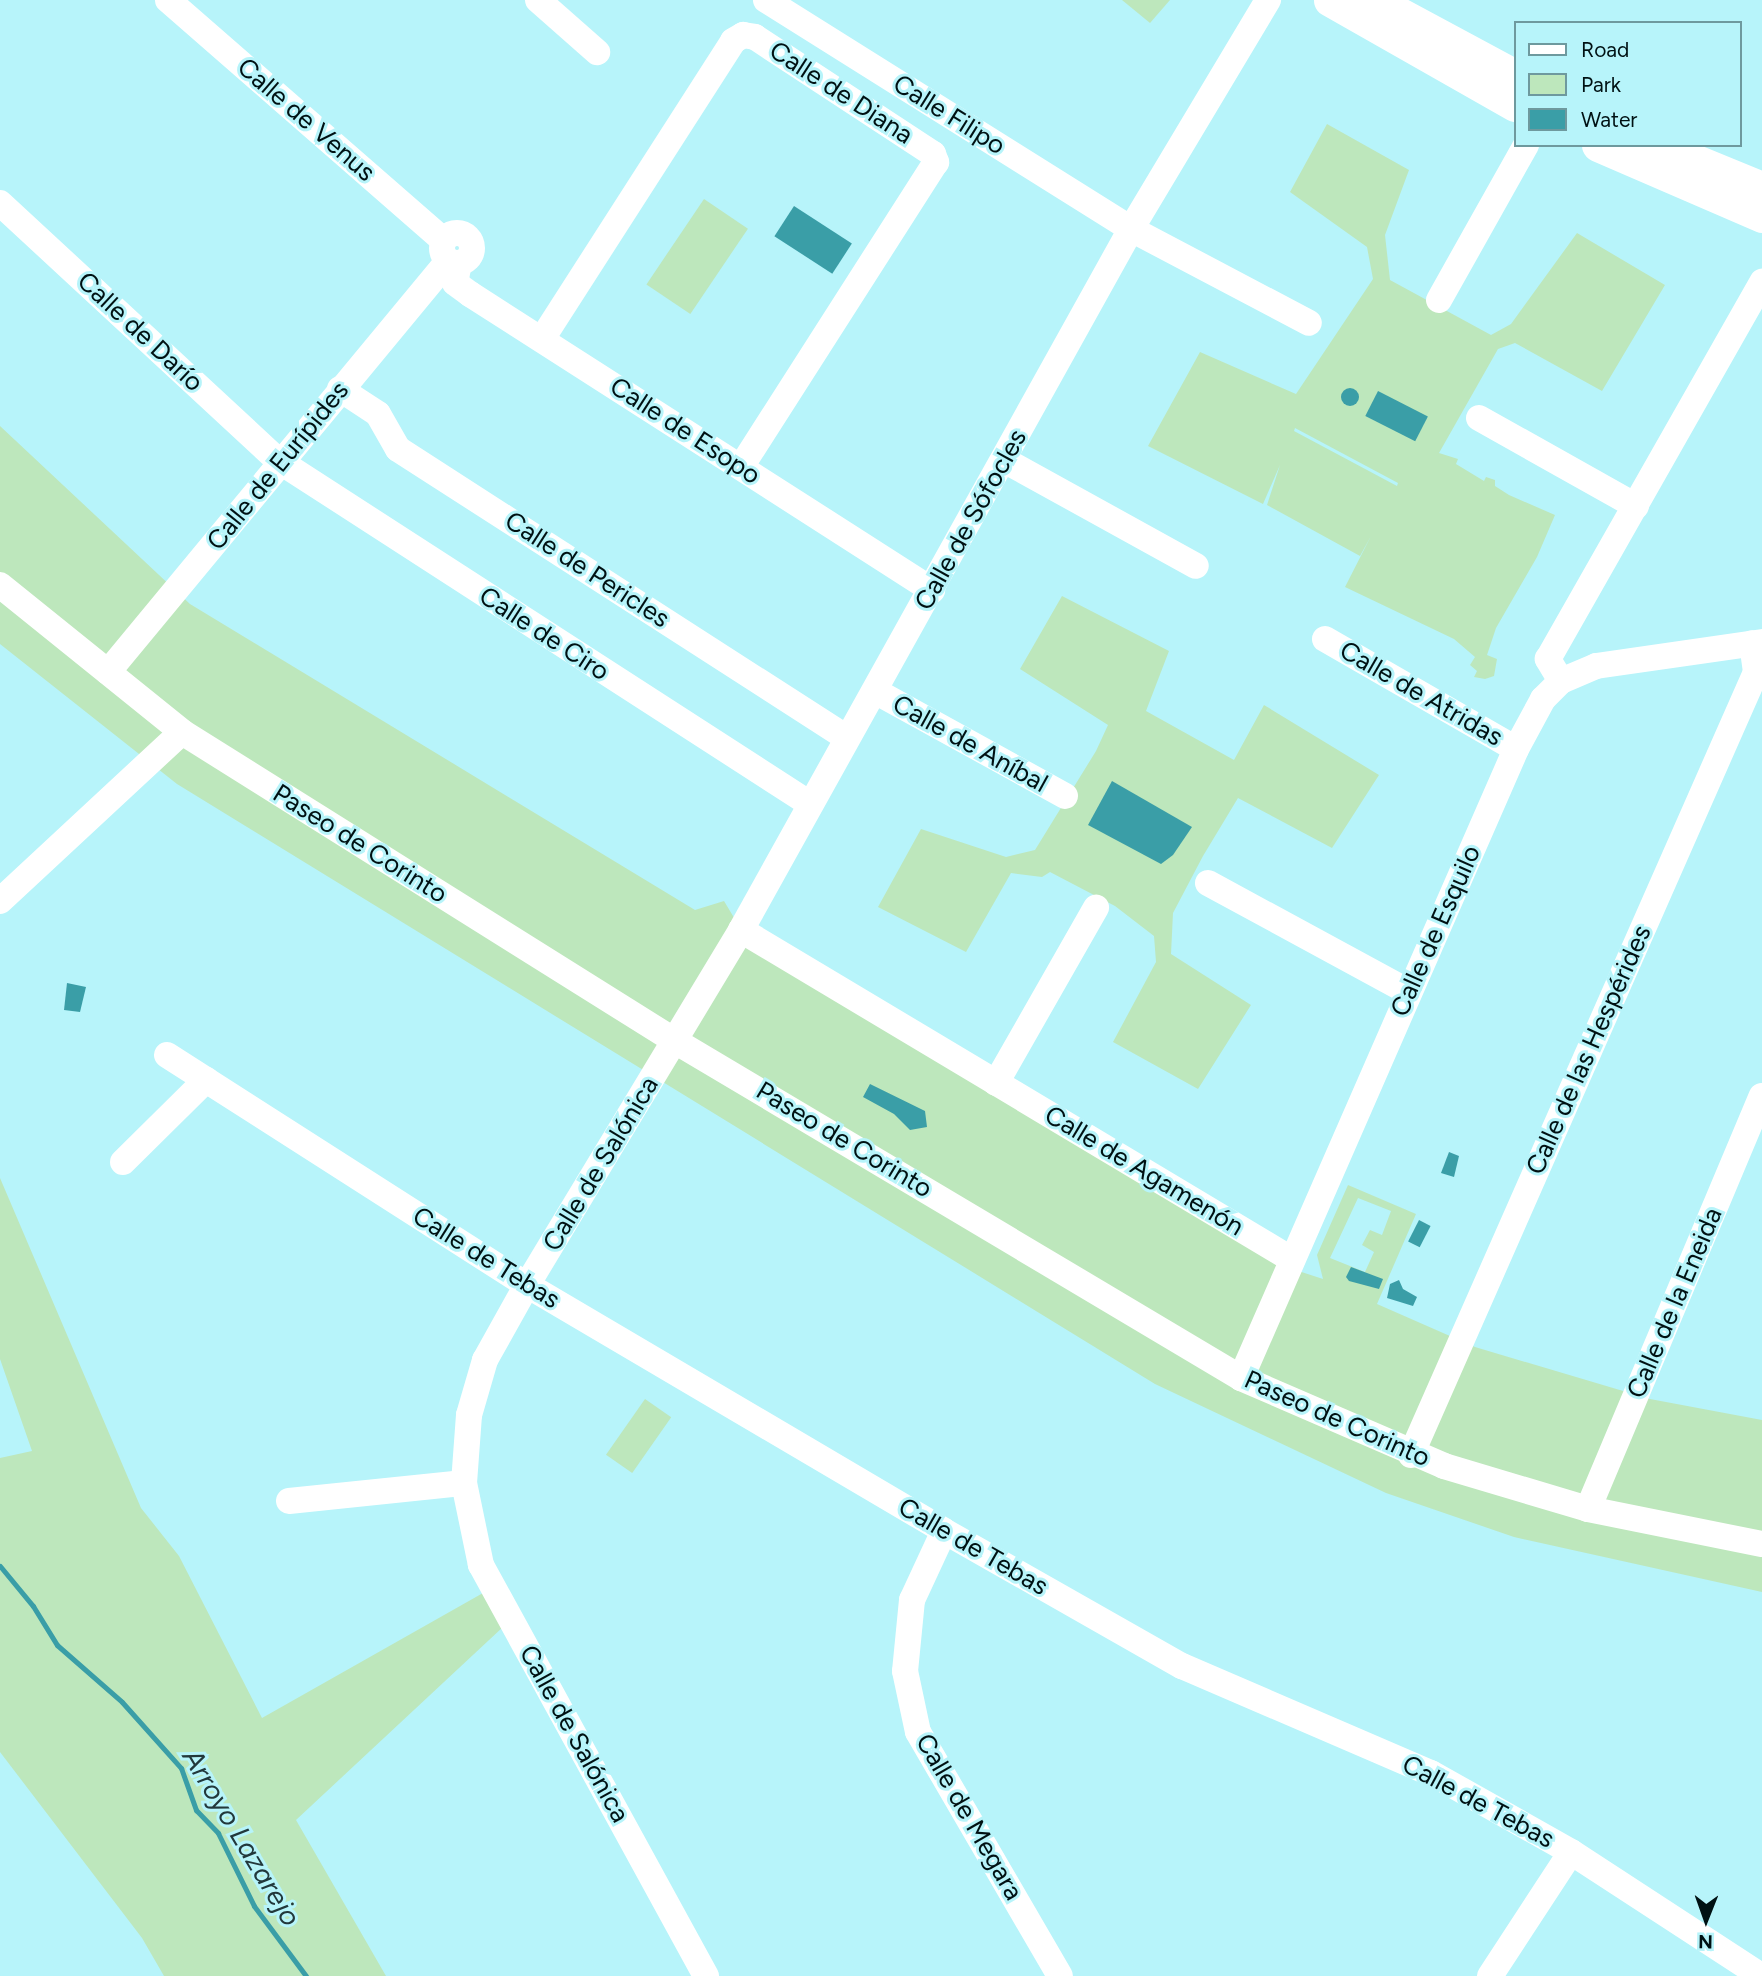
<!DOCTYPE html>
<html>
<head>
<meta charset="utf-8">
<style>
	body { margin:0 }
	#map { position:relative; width:1762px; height:1976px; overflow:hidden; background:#b7f4fa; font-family:Figtree,sans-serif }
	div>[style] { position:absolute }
	.green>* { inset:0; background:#bde7bc; transform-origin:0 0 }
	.water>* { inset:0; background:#3a9ea7; transform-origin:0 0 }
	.round { border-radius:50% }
	.stream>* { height:5px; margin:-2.5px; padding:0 2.5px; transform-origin:2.5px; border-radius:2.5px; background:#3a9ea7 }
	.minor>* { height:26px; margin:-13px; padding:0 13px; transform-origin:13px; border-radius:13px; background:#fff }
	.minor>.ring { margin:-13px; padding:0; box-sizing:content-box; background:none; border:26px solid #fff; border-radius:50% }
	.major>* { height:33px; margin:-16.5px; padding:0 16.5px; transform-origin:16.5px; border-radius:16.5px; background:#fff }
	span { translate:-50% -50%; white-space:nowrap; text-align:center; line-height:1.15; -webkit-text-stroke:6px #b7f4fa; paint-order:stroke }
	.street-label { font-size:26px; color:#001113 }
	.water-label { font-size:28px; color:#22383b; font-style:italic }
	.legend { position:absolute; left:1514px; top:21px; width:228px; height:126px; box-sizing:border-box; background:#b7f4fa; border:2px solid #6e999e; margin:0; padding:9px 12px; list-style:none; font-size:21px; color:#001113 }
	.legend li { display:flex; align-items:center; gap:14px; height:35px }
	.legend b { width:35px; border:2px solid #6e999e }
	.north { position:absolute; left:1671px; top:1885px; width:70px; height:70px; -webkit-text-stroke:5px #b7f4fa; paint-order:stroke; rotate:181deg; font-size:19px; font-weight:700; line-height:28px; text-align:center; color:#001113 }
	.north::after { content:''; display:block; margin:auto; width:24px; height:32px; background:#001113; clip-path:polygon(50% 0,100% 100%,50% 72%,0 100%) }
</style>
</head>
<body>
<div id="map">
	<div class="green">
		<i style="clip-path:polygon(1122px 0,1170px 0,1150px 23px)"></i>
		<i style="clip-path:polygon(evenodd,1327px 124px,1409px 170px,1385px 235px,1390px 280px,1491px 335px,1511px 324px,1577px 233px,1665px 285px,1602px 391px,1515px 343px,1498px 349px,1439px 453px,1458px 459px,1456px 464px,1484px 481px,1486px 477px,1495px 480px,1495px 486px,1509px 495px,1555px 515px,1537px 557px,1496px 628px,1487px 655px,1497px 659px,1494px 676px,1485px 679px,1474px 677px,1477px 671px,1470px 665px,1475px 657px,1454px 639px,1345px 587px,1371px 536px,1360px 556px,1267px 505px,1280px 465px,1263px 504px,1148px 446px,1200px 352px,1296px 394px,1373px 279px,1367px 247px,1290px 192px,1327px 124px,1295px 428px,1398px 483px,1397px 486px,1294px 431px,1295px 428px)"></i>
		<i style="left:704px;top:199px;width:53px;height:103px;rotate:34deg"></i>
		<i style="clip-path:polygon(evenodd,0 426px,190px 604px,695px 910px,724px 901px,751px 946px,1277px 1264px,1323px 1279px,1317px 1255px,1348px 1185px,1416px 1214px,1377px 1304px,1475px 1347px,1650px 1399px,1762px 1420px,1762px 1592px,1514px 1537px,1386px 1493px,1155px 1384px,177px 784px,0 644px,0 426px,1358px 1198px,1391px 1211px,1382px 1235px,1370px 1230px,1362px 1245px,1374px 1252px,1365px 1272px,1330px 1258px,1358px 1198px)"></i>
		<i style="clip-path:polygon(1062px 596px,1169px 651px,1146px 711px,1234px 760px,1264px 705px,1379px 775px,1332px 848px,1238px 798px,1203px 856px,1173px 913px,1171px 954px,1251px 1005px,1198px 1089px,1113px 1042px,1156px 962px,1154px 936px,1115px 906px,1050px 872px,1042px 877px,1011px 873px,966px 952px,878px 907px,921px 829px,1006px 857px,1035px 850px,1096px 751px,1108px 725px,1020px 669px)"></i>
		<i style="clip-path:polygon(0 1178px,141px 1508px,179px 1556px,262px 1718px,483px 1593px,503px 1627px,296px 1820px,386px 1976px,164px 1976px,142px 1938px,0 1752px,0 1458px,32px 1451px,0 1359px)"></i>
		<i style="left:645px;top:1399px;width:32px;height:68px;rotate:35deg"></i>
	</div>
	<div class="water">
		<i style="left:794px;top:206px;width:69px;height:36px;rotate:33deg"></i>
		<i class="round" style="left:1341px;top:388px;width:18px;height:18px"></i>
		<i style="left:1378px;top:391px;width:56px;height:28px;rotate:27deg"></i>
		<i style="clip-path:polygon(1112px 781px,1192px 827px,1173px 855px,1161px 864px,1088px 825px)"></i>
		<i style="clip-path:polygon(67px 983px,86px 987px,80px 1012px,64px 1010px)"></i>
		<i style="clip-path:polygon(870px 1084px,925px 1111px,927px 1127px,910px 1130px,894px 1114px,863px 1097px)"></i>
		<i style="clip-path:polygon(1449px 1152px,1459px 1156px,1454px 1177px,1441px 1173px)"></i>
		<i style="left:1419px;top:1220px;width:13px;height:24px;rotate:27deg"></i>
		<i style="clip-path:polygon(1351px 1267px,1383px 1279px,1379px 1289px,1349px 1281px,1346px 1277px)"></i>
		<i style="clip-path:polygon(1399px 1280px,1403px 1289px,1417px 1297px,1413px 1306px,1387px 1298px,1390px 1284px)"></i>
	</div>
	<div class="stream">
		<i style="left:0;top:1566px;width:52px;rotate:50.5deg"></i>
		<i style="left:33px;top:1606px;width:46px;rotate:58.4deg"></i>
		<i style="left:57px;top:1645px;width:86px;rotate:41.2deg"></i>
		<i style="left:122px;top:1702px;width:89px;rotate:48.2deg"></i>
		<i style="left:181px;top:1768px;width:45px;rotate:70.3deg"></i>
		<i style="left:196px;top:1810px;width:32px;rotate:46deg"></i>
		<i style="left:218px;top:1833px;width:81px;rotate:63.7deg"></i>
		<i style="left:254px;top:1906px;width:87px;rotate:53.4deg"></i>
	</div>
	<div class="minor">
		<i style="left:168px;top:0;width:366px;rotate:41.1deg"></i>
		<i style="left:538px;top:0;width:79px;rotate:41.4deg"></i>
		<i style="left:766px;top:0;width:431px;rotate:32.1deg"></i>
		<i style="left:1131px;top:229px;width:201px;rotate:27.8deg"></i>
		<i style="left:0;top:203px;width:380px;rotate:42.8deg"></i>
		<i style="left:279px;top:461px;width:632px;rotate:32.86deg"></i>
		<i class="ring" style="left:442px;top:233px;width:4px;height:4px"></i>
		<i style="left:459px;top:263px;width:20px;rotate:101deg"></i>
		<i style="left:455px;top:283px;width:19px;rotate:36deg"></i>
		<i style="left:470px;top:294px;width:549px;rotate:32.65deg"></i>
		<i style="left:1439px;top:300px;width:178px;rotate:-60.7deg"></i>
		<i style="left:542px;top:339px;width:354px;rotate:-57.3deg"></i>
		<i style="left:733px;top:41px;width:12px;rotate:-31deg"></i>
		<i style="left:743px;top:35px;width:12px;rotate:9deg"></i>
		<i style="left:755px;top:37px;width:213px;rotate:33.3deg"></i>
		<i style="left:933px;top:154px;width:9px;rotate:69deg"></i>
		<i style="left:936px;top:162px;width:362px;rotate:122.6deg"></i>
		<i style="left:340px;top:389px;width:45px;rotate:33.3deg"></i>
		<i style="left:378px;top:414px;width:40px;rotate:60.3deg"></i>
		<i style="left:398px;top:449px;width:534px;rotate:32.77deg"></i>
		<i style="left:1479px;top:418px;width:180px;rotate:29.3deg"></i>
		<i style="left:1004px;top:460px;width:219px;rotate:28.9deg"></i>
		<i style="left:0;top:585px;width:234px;rotate:38.9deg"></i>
		<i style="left:182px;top:732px;width:582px;rotate:32.08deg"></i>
		<i style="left:675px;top:1041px;width:659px;rotate:30.77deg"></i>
		<i style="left:1241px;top:1378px;width:221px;rotate:23.4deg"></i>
		<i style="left:1444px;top:1466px;width:150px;rotate:16.6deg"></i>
		<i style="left:1588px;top:1509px;width:177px;rotate:11.4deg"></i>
		<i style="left:1325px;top:639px;width:220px;rotate:29.9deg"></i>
		<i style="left:108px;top:672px;width:533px;rotate:-50.4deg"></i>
		<i style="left:1561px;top:681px;width:26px;rotate:-121deg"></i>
		<i style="left:1548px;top:659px;width:434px;rotate:-60.4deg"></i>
		<i style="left:875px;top:691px;width:217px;rotate:28.9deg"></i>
		<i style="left:1208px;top:883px;width:229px;rotate:28.5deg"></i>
		<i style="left:0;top:901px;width:248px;rotate:-42.9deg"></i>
		<i style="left:741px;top:930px;width:641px;rotate:30.89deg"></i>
		<i style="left:167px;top:1055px;width:427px;rotate:32.6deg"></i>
		<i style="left:527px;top:1285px;width:484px;rotate:30.5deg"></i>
		<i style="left:944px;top:1531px;width:274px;rotate:29.6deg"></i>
		<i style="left:1182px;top:1666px;width:271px;rotate:23.3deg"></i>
		<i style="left:1431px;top:1773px;width:161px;rotate:29.4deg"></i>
		<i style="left:1571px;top:1852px;width:227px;rotate:33.1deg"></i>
		<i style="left:996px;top:1083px;width:202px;rotate:-60.3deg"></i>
		<i style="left:123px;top:1162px;width:117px;rotate:-44.7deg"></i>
		<i style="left:1241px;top:1378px;width:686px;rotate:-66.38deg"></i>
		<i style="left:1516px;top:749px;width:57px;rotate:-61.6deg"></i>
		<i style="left:1543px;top:699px;width:25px;rotate:-45deg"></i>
		<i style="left:1561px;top:681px;width:38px;rotate:-23deg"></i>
		<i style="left:1596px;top:666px;width:168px;rotate:-8.2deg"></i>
		<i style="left:1411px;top:1455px;width:856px;rotate:-66.22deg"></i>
		<i style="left:1756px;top:672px;width:29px;rotate:-98deg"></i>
		<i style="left:289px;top:1501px;width:176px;rotate:-5.9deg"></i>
		<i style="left:1588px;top:1509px;width:448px;rotate:-67.2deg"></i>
		<i style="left:944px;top:1531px;width:76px;rotate:114.9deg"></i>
		<i style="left:912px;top:1600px;width:71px;rotate:95.6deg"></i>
		<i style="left:905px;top:1671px;width:62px;rotate:78deg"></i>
		<i style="left:918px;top:1732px;width:282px;rotate:59.8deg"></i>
		<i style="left:706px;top:1976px;width:469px;rotate:-118.7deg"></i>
		<i style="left:481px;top:1565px;width:84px;rotate:-101.7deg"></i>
		<i style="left:464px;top:1483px;width:68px;rotate:-85.8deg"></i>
		<i style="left:469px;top:1415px;width:57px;rotate:-73.8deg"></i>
		<i style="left:485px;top:1360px;width:86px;rotate:-60.8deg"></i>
		<i style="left:527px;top:1285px;width:415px;rotate:-58.9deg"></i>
		<i style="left:741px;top:930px;width:802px;rotate:-60.91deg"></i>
		<i style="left:1131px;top:229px;width:267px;rotate:-59.1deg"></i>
		<i style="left:1490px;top:1976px;width:148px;rotate:-56.8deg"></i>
	</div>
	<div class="major">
		<i style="left:1330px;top:0;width:213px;rotate:29.6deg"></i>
		<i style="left:1374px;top:0;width:160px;rotate:28.3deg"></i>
		<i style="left:1598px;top:145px;width:179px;rotate:23.4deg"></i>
		<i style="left:1657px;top:145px;width:113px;rotate:22.3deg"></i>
	</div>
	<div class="street-label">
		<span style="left:841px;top:93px;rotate:33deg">Calle de Diana</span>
		<span style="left:949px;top:115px;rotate:32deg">Calle Filipo</span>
		<span style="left:306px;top:120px;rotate:41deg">Calle de Venus</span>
		<span style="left:140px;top:332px;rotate:43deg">Calle de Darío</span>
		<span style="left:685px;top:431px;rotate:33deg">Calle de Esopo</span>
		<span style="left:278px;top:466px;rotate:-51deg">Calle de Eurípides</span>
		<span style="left:971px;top:520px;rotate:-61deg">Calle de Sófocles</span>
		<span style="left:587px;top:570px;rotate:33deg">Calle de Pericles</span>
		<span style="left:544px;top:634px;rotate:33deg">Calle de Ciro</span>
		<span style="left:1421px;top:694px;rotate:30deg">Calle de Atridas</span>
		<span style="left:970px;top:744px;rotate:29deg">Calle de Aníbal</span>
		<span style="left:360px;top:844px;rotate:32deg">Paseo de Corinto</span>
		<span style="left:1436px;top:931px;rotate:-66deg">Calle de Esquilo</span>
		<span style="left:1589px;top:1050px;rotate:-66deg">Calle de las Hespérides</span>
		<span style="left:844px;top:1140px;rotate:31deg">Paseo de Corinto</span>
		<span style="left:601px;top:1164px;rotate:-59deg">Calle de Salónica</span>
		<span style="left:1144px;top:1171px;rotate:31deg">Calle de Agamenón</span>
		<span style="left:486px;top:1258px;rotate:32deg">Calle de Tebas</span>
		<span style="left:1675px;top:1303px;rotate:-67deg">Calle de la Eneida</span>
		<span style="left:1337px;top:1419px;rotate:24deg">Paseo de Corinto</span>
		<span style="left:973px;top:1547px;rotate:30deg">Calle de Tebas</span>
		<span style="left:574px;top:1734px;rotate:61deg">Calle de Salónica</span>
		<span style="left:1478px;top:1802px;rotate:28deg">Calle de Tebas</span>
		<span style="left:969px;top:1817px;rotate:60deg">Calle de Megara</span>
	</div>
	<div class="water-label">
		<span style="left:242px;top:1837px;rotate:59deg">Arroyo Lazarejo</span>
	</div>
	<ul class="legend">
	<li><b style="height:9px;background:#fff"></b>Road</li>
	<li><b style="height:19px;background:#bde7bc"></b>Park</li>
	<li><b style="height:19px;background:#3a9ea7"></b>Water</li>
	</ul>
	<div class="north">N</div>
</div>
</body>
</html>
